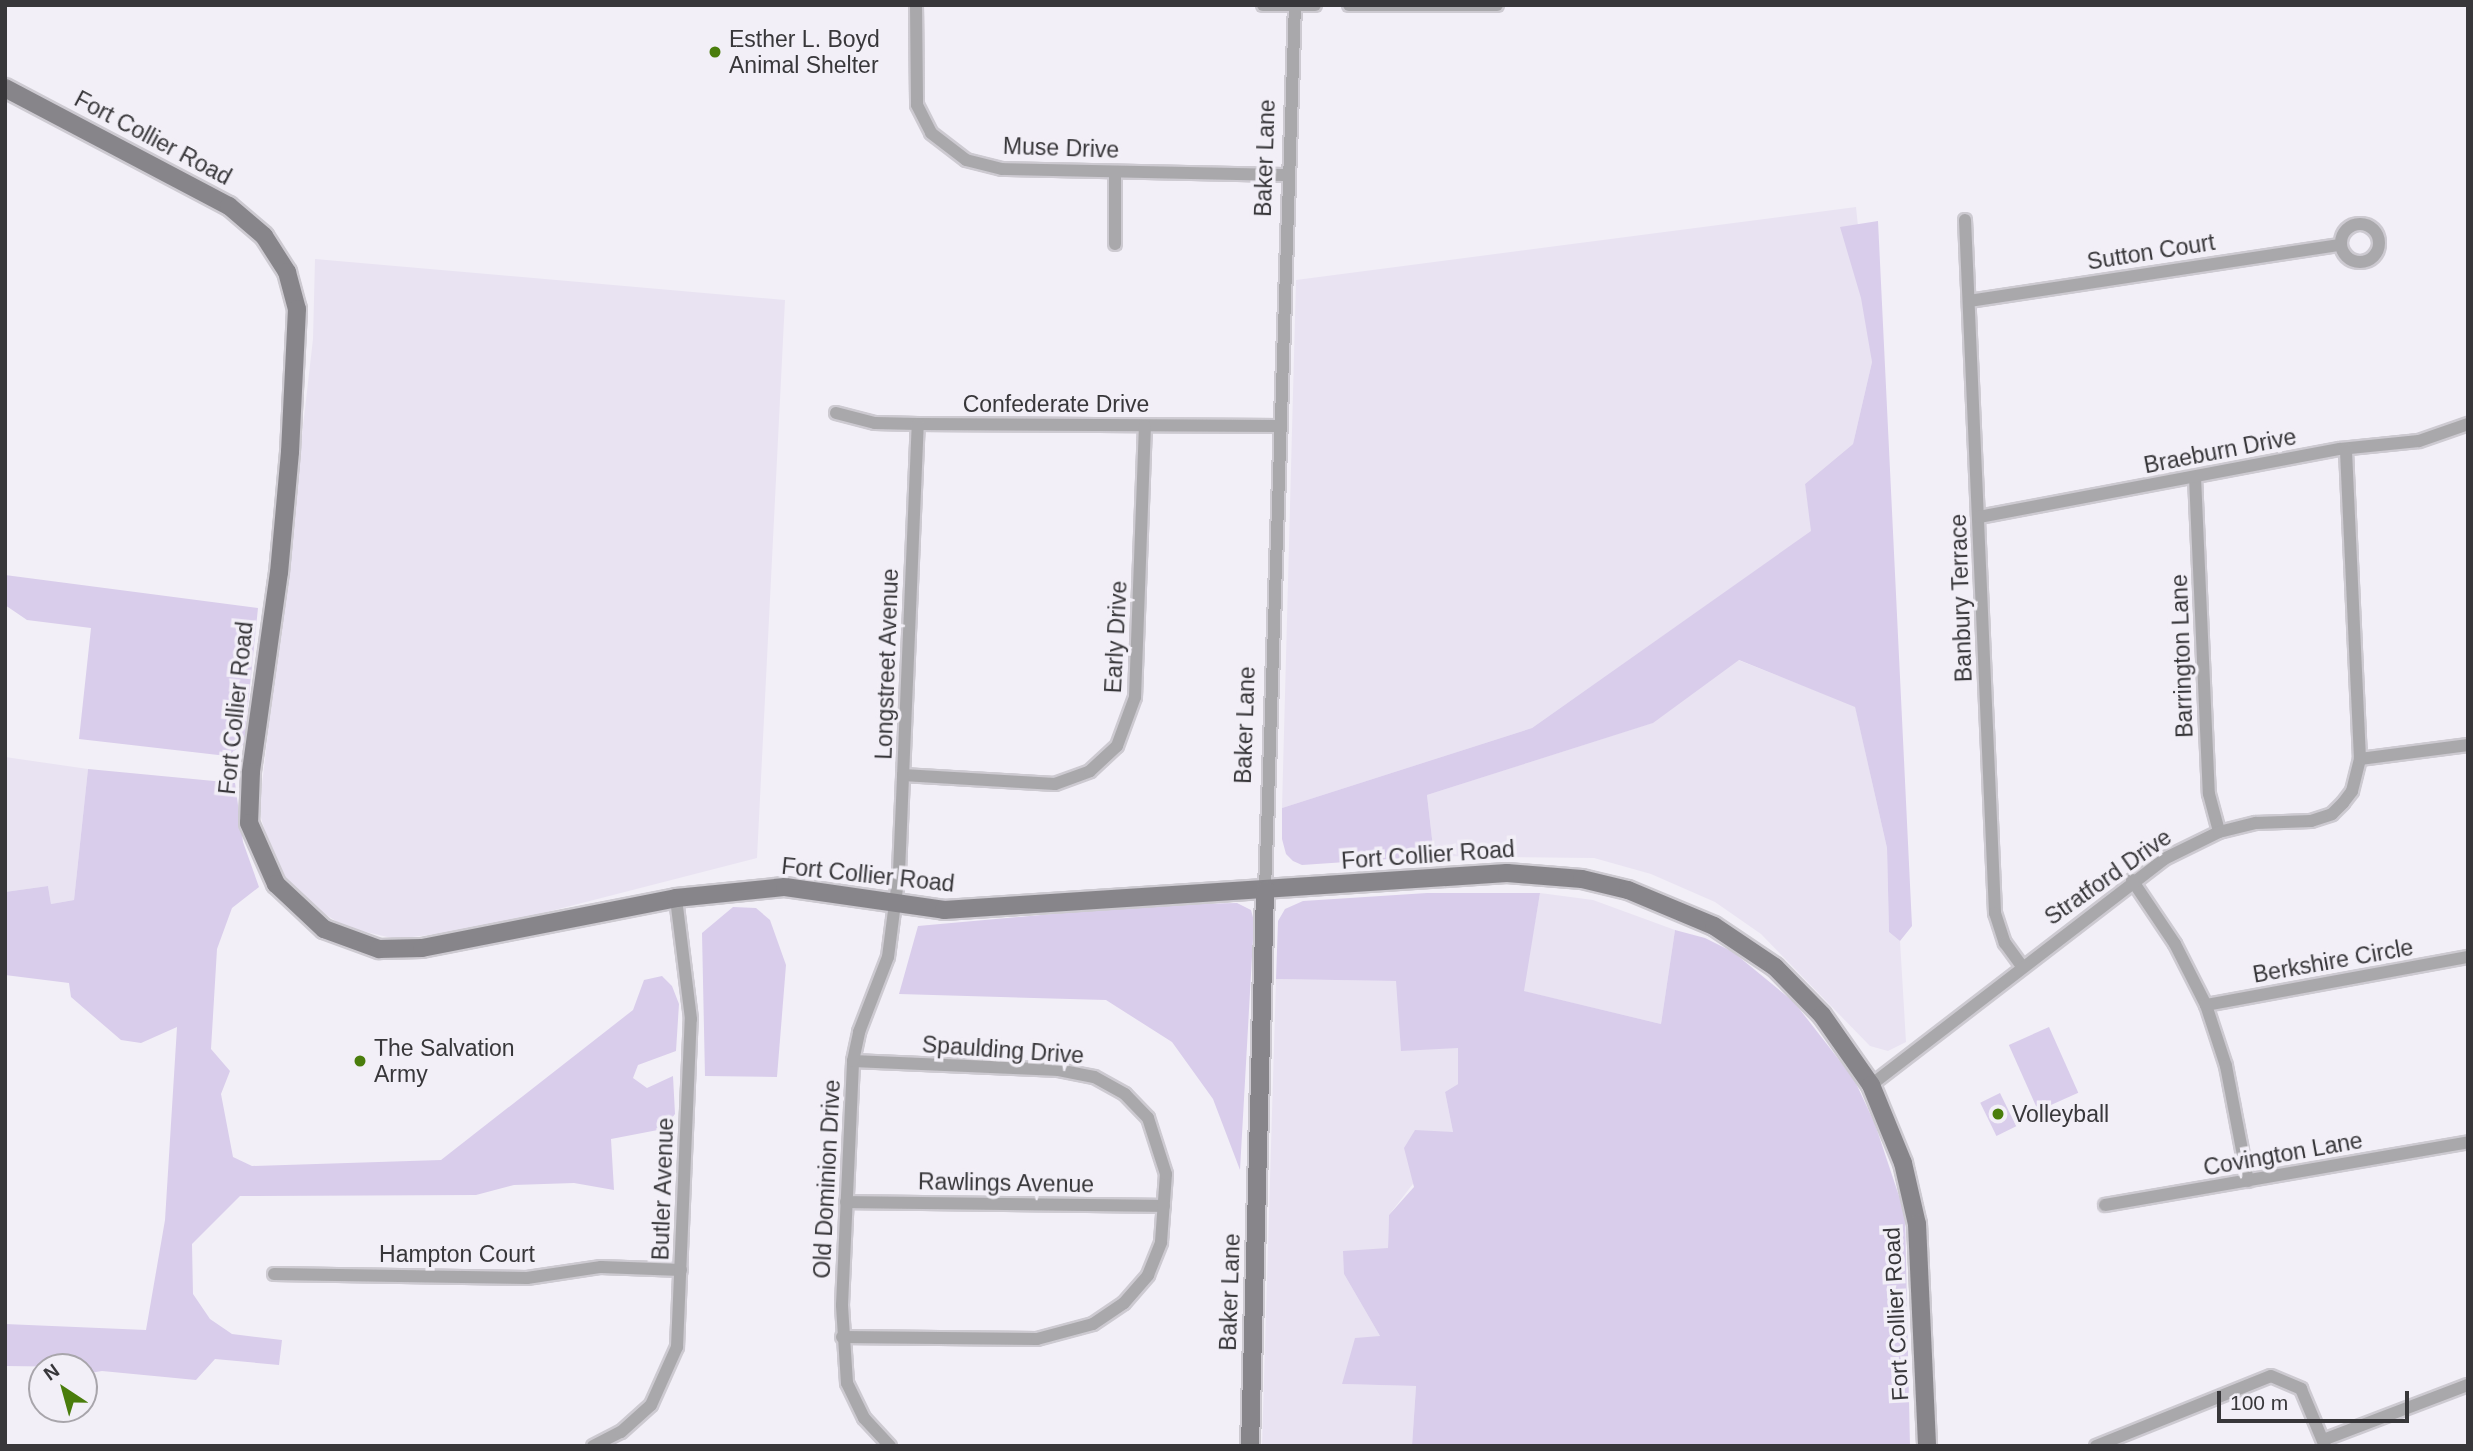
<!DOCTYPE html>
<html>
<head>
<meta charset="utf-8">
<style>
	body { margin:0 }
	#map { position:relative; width:2473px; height:1451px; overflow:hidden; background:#f2eff7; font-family:Arial,sans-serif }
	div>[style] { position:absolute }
	.built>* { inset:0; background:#e9e3f2 }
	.green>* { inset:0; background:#d9cdeb; transform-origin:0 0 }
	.roads { filter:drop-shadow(2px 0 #cdcad1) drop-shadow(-2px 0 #cdcad1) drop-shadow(0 2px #cdcad1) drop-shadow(0 -2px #cdcad1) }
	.street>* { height:12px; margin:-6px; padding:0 6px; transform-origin:6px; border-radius:6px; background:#a9a8ab }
	.street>.ring { margin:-6px; padding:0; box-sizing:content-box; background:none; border:12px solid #a9a8ab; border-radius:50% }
	.secondary>* { height:18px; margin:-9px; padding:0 9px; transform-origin:9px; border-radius:9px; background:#87858a }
	.dots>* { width:19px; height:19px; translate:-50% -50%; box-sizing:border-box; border:4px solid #f2eff7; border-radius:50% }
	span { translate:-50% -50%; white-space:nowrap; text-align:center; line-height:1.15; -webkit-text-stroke:7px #f2eff7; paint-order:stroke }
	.poi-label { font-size:23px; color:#38373a }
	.left { translate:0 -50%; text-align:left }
	.street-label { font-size:23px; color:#38373a }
	.frame { position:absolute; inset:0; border:7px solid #38373a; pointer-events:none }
	.north { position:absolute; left:28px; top:1353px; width:70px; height:70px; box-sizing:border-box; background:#f2eff7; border:2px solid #a8a5ab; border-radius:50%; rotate:324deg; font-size:19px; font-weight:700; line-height:28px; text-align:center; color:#38373a }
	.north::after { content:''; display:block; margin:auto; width:24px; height:32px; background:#4a7d0c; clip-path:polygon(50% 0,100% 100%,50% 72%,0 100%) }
	.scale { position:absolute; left:2217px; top:1391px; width:192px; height:32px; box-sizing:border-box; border:4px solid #38373a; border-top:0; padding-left:9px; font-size:21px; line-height:24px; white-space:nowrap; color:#38373a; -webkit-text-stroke:5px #f2eff7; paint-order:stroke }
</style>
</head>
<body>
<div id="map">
	<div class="built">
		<i style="clip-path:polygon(1856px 207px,1872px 362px,1853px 444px,1805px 484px,1812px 531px,1532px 728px,1282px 808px,1296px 280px)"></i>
		<i style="clip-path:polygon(315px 259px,785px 300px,757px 858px,485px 928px,396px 939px,345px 927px,302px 899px,276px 868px,259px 811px,313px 339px)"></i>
		<i style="clip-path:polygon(1738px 660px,1855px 706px,1887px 848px,1889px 932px,1900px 941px,1906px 1042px,1888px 1051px,1870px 1046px,1761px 934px,1715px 902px,1651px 874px,1594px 858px,1434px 856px,1427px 795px,1652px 723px)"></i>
		<i style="clip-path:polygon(5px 757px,88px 769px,74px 900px,51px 904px,48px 886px,5px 892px)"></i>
		<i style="clip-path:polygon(1540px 893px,1593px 900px,1675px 930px,1661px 1024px,1523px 991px)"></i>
		<i style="clip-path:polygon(1276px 979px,1397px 981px,1458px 1047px,1458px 1084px,1445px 1092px,1453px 1132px,1389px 1215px,1388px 1248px,1344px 1274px,1380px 1336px,1342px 1384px,1416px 1386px,1412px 1446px,1262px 1446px)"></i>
	</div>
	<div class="green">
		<i style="clip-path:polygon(1878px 221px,1912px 926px,1900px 941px,1889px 932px,1887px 848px,1855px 707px,1739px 660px,1653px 723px,1427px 795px,1434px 856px,1302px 865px,1293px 861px,1286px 854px,1282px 839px,1282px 808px,1532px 728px,1811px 531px,1805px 484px,1853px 444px,1872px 362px,1861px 298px,1840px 227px)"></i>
		<i style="clip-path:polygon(5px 575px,258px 608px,244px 744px,227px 756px,79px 739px,91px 628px,27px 620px,5px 605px)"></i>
		<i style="clip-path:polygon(88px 769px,235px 783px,243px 842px,259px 887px,232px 908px,217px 949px,211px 1049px,230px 1071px,221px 1094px,233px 1157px,252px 1166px,441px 1160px,633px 1010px,644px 980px,662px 976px,672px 986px,679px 1004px,676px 1051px,638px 1065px,633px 1078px,647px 1088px,673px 1076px,675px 1114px,663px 1129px,611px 1139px,614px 1190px,574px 1183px,514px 1185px,476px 1195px,240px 1196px,192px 1244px,193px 1294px,210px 1319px,232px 1334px,282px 1340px,279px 1365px,215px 1359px,196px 1380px,102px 1371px,84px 1374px,84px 1367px,5px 1366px,5px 1324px,146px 1330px,165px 1220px,177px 1027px,141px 1043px,121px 1040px,71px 997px,69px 983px,5px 975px,5px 892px,48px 886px,51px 904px,74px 900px)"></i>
		<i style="clip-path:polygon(1427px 893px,1540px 893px,1524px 991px,1661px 1024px,1675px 930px,1705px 938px,1733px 952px,1794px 1002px,1854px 1079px,1875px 1124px,1905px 1214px,1910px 1446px,1412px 1446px,1416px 1386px,1342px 1384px,1355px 1338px,1380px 1336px,1344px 1274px,1343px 1251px,1388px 1248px,1389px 1215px,1414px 1187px,1404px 1148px,1415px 1130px,1453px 1132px,1445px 1092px,1458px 1084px,1458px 1048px,1401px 1051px,1396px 981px,1276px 979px,1278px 921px,1285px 909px,1303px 901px)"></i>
		<i style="clip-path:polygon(1237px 903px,1251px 910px,1254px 921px,1240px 1170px,1213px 1099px,1172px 1042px,1106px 1000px,899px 994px,918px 926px,1152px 905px)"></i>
		<i style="clip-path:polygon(733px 907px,756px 908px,770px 920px,786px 965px,777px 1077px,705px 1076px,702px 933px)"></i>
		<i style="left:2049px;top:1027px;width:72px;height:44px;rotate:66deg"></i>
		<i style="left:2000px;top:1093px;width:37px;height:22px;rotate:64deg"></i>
	</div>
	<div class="roads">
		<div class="street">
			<i style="left:916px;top:5px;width:100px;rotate:89.4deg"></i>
			<i style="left:917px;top:105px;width:31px;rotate:63deg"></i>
			<i style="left:931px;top:133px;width:44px;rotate:37.6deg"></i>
			<i style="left:966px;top:160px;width:37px;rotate:14deg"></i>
			<i style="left:1002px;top:169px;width:287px;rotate:1.2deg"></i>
			<i style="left:1263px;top:5px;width:52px"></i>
			<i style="left:1349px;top:5px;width:148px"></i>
			<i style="left:1965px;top:220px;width:694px;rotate:87.52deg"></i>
			<i style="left:1995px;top:913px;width:32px;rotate:72deg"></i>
			<i style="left:2005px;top:943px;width:29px;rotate:54deg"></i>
			<i class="ring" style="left:2341px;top:224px;width:26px;height:26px"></i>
			<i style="left:1115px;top:244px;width:72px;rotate:-90deg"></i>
			<i style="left:1969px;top:301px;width:375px;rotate:-8.6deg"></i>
			<i style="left:836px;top:413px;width:40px;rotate:14.4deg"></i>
			<i style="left:875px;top:423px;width:43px;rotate:1.3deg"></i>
			<i style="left:918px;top:424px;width:360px;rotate:0.3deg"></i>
			<i style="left:2195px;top:477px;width:317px;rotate:87.5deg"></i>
			<i style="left:2209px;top:794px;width:39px;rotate:75deg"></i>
			<i style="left:1979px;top:517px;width:367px;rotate:-10.7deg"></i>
			<i style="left:2340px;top:449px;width:79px;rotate:-5.8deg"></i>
			<i style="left:2419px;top:441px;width:52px;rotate:-19.1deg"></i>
			<i style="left:2360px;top:759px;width:109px;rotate:-7.4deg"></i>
			<i style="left:903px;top:775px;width:152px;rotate:3.4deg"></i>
			<i style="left:1055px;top:784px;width:37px;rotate:-20deg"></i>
			<i style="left:1090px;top:771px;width:37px;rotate:-43deg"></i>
			<i style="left:1117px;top:746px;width:52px;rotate:-69.8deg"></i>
			<i style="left:1135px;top:697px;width:271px;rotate:-87.9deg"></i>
			<i style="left:2132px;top:880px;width:77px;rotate:56.1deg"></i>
			<i style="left:2175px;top:944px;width:68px;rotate:63.1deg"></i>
			<i style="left:2206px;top:1005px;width:64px;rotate:71.8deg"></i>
			<i style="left:2226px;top:1066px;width:117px;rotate:79.2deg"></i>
			<i style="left:1265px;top:890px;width:886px;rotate:-88.06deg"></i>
			<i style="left:2206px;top:1005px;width:266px;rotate:-10.4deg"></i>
			<i style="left:1871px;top:1085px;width:370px;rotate:-37.6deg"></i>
			<i style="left:2164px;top:859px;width:61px;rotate:-26.1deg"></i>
			<i style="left:2219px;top:832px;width:38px;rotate:-14deg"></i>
			<i style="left:2256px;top:823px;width:55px;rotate:-2.1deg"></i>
			<i style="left:2311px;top:821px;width:22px;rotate:-18deg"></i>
			<i style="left:2332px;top:814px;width:16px;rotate:-45deg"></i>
			<i style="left:2343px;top:803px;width:15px;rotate:-53deg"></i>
			<i style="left:2352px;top:791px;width:33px;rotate:-76deg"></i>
			<i style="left:2360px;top:759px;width:310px;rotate:-92.6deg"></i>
			<i style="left:846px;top:1202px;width:318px;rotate:0.7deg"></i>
			<i style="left:2105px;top:1205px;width:368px;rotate:-9.8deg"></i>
			<i style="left:274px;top:1274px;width:253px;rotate:0.9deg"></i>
			<i style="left:527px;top:1278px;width:75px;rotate:-8.5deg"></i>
			<i style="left:601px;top:1267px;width:80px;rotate:2.1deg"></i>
			<i style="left:842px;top:1337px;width:195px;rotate:0.6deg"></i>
			<i style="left:1037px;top:1339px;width:58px;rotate:-15deg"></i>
			<i style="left:1093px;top:1324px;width:37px;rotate:-34deg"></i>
			<i style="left:1124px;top:1303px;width:37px;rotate:-49deg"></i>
			<i style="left:1148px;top:1275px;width:35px;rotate:-68deg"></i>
			<i style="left:1161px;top:1242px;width:68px;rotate:-85.8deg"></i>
			<i style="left:1166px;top:1174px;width:59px;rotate:-107.8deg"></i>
			<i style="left:1148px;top:1118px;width:33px;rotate:-134deg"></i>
			<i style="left:1125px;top:1094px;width:35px;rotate:-151deg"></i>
			<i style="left:1094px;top:1077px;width:36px;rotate:-169deg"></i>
			<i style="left:1059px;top:1070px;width:206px;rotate:-177.5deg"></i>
			<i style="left:2323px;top:1440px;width:155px;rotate:-20.8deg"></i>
			<i style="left:593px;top:1446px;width:31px;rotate:-27deg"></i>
			<i style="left:621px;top:1432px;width:40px;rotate:-42deg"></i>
			<i style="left:651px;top:1405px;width:64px;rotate:-65.9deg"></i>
			<i style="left:677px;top:1347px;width:328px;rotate:-87.6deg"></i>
			<i style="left:691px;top:1019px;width:122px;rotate:-97.1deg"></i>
			<i style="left:890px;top:1446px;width:38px;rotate:-133deg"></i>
			<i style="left:864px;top:1418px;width:39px;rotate:-116deg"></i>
			<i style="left:847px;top:1383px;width:78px;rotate:-93.7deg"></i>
			<i style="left:842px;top:1305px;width:244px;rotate:-87.4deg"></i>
			<i style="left:853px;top:1061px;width:30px;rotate:-78deg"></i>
			<i style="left:859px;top:1032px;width:80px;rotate:-68.9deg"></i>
			<i style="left:888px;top:957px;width:86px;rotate:-82.6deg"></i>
			<i style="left:899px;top:872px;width:448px;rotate:-87.6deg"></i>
			<i style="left:2096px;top:1446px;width:188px;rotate:-21.8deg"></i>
			<i style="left:2271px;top:1376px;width:33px;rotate:23deg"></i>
			<i style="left:2301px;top:1389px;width:62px;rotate:67.2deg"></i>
		</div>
		<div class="secondary">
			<i style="left:5px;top:88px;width:253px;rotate:27.8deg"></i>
			<i style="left:229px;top:206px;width:46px;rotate:40.6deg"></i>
			<i style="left:264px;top:236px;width:43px;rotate:57.4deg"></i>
			<i style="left:287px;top:272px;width:38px;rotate:75deg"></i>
			<i style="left:297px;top:309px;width:143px;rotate:92.8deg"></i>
			<i style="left:290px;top:452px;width:121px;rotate:95.2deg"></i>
			<i style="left:279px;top:572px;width:202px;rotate:98deg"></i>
			<i style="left:251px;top:772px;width:51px;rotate:92.2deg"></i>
			<i style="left:249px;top:823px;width:67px;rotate:66.1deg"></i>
			<i style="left:276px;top:884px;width:66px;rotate:43.2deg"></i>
			<i style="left:324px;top:929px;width:59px;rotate:20deg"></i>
			<i style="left:379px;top:949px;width:43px;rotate:-1.3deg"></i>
			<i style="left:422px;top:948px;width:259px;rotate:-11.1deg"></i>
			<i style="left:676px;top:898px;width:110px;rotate:-5.8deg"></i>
			<i style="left:785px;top:887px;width:161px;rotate:8.2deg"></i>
			<i style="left:944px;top:910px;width:564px;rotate:-3.76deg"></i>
			<i style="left:1507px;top:873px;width:75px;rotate:4.6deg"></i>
			<i style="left:1582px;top:879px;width:47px;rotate:13.4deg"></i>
			<i style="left:1628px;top:890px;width:93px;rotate:22.7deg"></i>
			<i style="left:1714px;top:926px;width:73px;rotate:33.9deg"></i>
			<i style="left:1775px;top:967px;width:67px;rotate:45.6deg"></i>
			<i style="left:1822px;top:1015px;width:85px;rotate:55deg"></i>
			<i style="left:1871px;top:1085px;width:84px;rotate:67.7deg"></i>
			<i style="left:1903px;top:1163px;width:63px;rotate:77.1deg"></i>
			<i style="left:1917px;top:1224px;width:222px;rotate:87.4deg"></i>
			<i style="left:1250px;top:1446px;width:556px;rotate:-88.45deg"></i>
		</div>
	</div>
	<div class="dots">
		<i style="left:715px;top:52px;background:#4a7d0c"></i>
		<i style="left:360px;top:1061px;background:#4a7d0c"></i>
		<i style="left:1998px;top:1114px;background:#4a7d0c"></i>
	</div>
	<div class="poi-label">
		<span class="left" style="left:729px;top:52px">Esther L. Boyd<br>Animal Shelter</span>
		<span class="left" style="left:374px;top:1061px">The Salvation<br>Army</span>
		<span class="left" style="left:2012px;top:1114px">Volleyball</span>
	</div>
	<div class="street-label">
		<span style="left:153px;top:138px;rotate:28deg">Fort Collier Road</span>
		<span style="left:1061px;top:148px;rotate:2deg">Muse Drive</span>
		<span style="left:1265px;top:158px;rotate:-88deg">Baker Lane</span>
		<span style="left:2151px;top:252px;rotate:-9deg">Sutton Court</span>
		<span style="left:1056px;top:404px">Confederate Drive</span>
		<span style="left:2220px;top:451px;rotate:-11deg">Braeburn Drive</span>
		<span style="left:1961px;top:598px;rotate:-92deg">Banbury Terrace</span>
		<span style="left:1116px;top:637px;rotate:-87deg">Early Drive</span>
		<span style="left:2182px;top:656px;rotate:-92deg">Barrington Lane</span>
		<span style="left:887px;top:664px;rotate:-88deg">Longstreet Avenue</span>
		<span style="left:236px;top:708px;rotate:-84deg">Fort Collier Road</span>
		<span style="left:1245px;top:725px;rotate:-88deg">Baker Lane</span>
		<span style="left:1428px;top:855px;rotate:-4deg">Fort Collier Road</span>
		<span style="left:868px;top:875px;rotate:6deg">Fort Collier Road</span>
		<span style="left:2108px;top:877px;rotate:-35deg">Stratford Drive</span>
		<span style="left:2333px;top:961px;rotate:-10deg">Berkshire Circle</span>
		<span style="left:1003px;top:1050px;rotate:4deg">Spaulding Drive</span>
		<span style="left:2283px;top:1154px;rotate:-10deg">Covington Lane</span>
		<span style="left:827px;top:1179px;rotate:-87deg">Old Dominion Drive</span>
		<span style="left:1006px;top:1183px;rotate:1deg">Rawlings Avenue</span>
		<span style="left:663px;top:1189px;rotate:-88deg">Butler Avenue</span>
		<span style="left:457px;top:1254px">Hampton Court</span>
		<span style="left:1230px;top:1292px;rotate:-88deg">Baker Lane</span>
		<span style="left:1896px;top:1314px;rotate:-93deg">Fort Collier Road</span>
	</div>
	<div class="frame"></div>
	<div class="north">N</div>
	<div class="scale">100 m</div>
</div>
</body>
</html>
